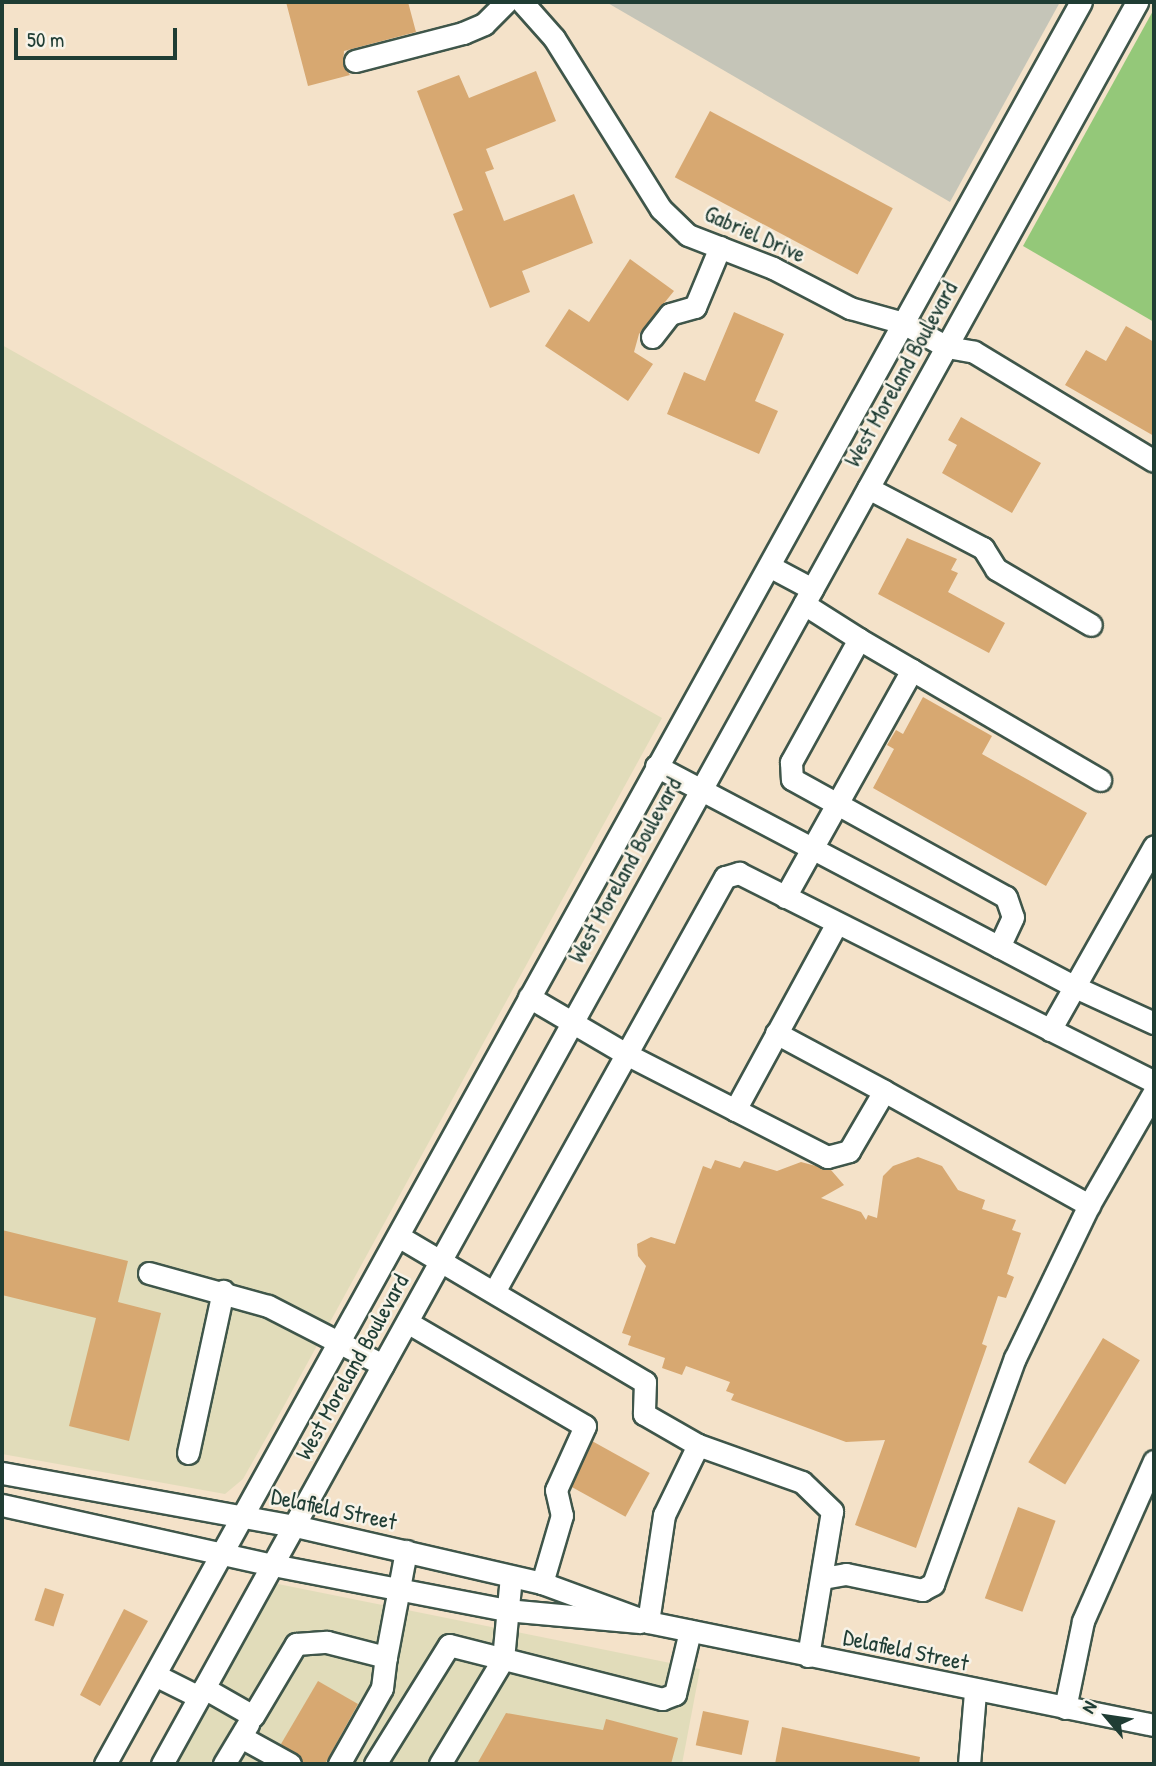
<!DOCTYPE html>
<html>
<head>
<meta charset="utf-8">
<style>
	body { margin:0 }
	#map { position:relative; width:1156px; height:1766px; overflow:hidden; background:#f4e2c9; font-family:"Patrick Hand",sans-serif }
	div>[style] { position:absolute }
	.built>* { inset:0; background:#e1dcba }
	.industrial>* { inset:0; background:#c5c5b8 }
	.green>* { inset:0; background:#94c879 }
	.building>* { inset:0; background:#d7a871; transform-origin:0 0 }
	.roads { filter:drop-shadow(2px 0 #3f564a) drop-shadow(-2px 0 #3f564a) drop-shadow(0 2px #3f564a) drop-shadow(0 -2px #3f564a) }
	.minor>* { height:21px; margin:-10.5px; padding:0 10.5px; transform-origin:10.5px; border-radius:10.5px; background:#fff }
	span { translate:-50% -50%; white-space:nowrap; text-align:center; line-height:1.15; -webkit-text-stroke:5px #f7f3e8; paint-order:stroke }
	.street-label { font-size:23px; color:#1f3d34 }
	.frame { position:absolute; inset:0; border:4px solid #1f3d34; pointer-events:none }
	.north { position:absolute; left:1072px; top:1682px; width:70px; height:70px; -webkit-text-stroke:5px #f7f3e8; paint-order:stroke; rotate:299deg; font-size:19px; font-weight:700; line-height:28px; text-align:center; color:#1f3d34 }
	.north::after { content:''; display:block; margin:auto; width:24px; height:32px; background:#1f3d34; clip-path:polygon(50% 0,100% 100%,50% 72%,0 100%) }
	.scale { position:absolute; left:14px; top:28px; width:163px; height:32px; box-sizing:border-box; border:4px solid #1f3d34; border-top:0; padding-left:9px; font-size:21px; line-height:24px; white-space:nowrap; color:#1f3d34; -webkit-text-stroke:5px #f7f3e8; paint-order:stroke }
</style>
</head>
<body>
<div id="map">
	<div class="built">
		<i style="clip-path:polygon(2px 345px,662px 718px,269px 1433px,243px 1479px,225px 1494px,2px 1454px)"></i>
		<i style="clip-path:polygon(278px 1584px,700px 1669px,682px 1764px,172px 1764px,272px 1586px)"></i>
	</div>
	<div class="industrial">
		<i style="clip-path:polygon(606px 2px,1060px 2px,950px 202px)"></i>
	</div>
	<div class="green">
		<i style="clip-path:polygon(1154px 9px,1154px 322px,1023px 246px)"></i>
	</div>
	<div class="building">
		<i style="clip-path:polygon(286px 2px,408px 2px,416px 32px,344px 51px,343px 65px,350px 75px,308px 86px)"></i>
		<i style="clip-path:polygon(536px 71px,556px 121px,486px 149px,494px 169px,485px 172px,504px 221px,574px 194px,593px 243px,522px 271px,530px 292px,490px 308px,453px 214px,463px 210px,417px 91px,459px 75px,469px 98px)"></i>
		<i style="left:710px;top:111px;width:207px;height:75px;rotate:28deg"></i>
		<i style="clip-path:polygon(630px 259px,674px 291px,639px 334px,634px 352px,653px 364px,628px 401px,545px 346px,569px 309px,589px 322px)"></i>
		<i style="clip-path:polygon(734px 312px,784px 334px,755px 401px,778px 411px,759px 454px,667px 414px,684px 372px,705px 381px)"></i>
		<i style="clip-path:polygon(1126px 326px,1154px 342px,1154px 436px,1065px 385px,1086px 350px,1106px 361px)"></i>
		<i style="clip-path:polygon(961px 417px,1041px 463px,1012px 513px,942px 473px,957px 445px,948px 440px)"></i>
		<i style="clip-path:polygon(907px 538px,957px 559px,951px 570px,958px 573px,948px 592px,1005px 623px,989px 653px,878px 594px)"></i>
		<i style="clip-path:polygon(923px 697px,992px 736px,982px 754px,1087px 813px,1046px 886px,873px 788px,894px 749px,887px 745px,896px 730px,903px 734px)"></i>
		<i style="clip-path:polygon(918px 1157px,942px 1166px,958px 1190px,985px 1200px,982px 1209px,1016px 1220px,1012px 1230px,1021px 1233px,1007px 1274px,1014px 1277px,1006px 1298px,998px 1296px,982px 1344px,987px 1346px,916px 1548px,855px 1525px,885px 1440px,846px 1442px,731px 1400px,734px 1394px,726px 1391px,730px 1382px,686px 1366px,682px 1375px,662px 1368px,665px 1358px,628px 1345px,631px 1336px,622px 1333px,646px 1266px,638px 1256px,637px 1244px,651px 1237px,675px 1244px,703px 1166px,711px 1169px,715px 1160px,740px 1168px,744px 1161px,777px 1171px,801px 1162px,831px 1170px,844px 1185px,821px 1198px,861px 1212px,866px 1220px,868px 1215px,877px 1218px,883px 1176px,893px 1166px)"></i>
		<i style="clip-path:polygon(2px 1230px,128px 1261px,118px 1302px,161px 1313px,129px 1441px,69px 1426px,96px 1318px,2px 1295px)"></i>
		<i style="left:1103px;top:1338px;width:43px;height:145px;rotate:31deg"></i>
		<i style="left:592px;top:1441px;width:66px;height:50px;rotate:29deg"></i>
		<i style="left:1018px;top:1507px;width:40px;height:97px;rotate:20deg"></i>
		<i style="left:45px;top:1588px;width:20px;height:34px;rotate:18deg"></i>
		<i style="clip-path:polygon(124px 1609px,148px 1621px,100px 1706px,80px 1695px)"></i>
		<i style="clip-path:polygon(318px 1681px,358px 1704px,325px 1764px,305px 1764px,281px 1744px)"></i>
		<i style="left:703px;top:1711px;width:47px;height:35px;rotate:12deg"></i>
		<i style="clip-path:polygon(506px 1713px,603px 1730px,606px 1719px,678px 1738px,671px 1764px,477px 1764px)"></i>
		<i style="clip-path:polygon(782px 1727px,920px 1757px,919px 1764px,775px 1764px)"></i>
	</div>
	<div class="roads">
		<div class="minor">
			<i style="left:522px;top:2px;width:48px;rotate:48.4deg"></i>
			<i style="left:554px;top:38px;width:202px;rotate:58deg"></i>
			<i style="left:661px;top:209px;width:37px;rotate:44deg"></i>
			<i style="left:688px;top:235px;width:91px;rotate:21.2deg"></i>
			<i style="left:773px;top:268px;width:87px;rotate:27.5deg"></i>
			<i style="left:850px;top:308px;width:55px;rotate:15.8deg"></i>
			<i style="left:903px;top:323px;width:50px;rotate:28.6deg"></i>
			<i style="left:947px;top:347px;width:27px;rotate:10deg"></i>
			<i style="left:974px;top:352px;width:210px;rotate:31.2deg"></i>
			<i style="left:355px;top:61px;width:112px;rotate:-14.5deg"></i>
			<i style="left:463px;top:33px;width:23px;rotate:-23deg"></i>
			<i style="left:484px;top:24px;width:31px;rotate:-45deg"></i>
			<i style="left:652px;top:337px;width:29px;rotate:-52deg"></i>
			<i style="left:670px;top:314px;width:26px;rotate:-16deg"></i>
			<i style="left:695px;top:307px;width:65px;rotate:-67.4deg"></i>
			<i style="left:868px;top:488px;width:130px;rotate:27.6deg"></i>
			<i style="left:983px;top:548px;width:25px;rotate:58deg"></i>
			<i style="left:996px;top:569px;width:110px;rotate:30.5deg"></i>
			<i style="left:769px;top:566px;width:49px;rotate:28.1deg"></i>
			<i style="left:804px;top:604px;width:65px;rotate:32.5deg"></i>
			<i style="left:859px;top:639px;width:141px;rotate:118.9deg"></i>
			<i style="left:791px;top:762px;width:17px;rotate:87deg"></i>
			<i style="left:792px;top:779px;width:244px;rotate:28.9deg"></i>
			<i style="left:1006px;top:897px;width:21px;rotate:71deg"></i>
			<i style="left:1013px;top:917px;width:33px;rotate:115deg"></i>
			<i style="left:912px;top:670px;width:218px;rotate:30.3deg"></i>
			<i style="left:656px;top:766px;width:474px;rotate:27.8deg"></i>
			<i style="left:1075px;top:987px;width:87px;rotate:24.5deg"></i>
			<i style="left:785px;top:897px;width:260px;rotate:-60.8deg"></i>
			<i style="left:912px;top:670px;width:61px;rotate:-149.7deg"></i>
			<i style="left:529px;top:997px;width:113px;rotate:30.4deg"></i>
			<i style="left:626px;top:1054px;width:226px;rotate:27.1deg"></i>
			<i style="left:827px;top:1157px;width:23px;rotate:-15deg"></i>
			<i style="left:849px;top:1151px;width:69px;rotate:-59.7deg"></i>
			<i style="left:884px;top:1091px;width:235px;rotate:29.1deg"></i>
			<i style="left:1050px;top:1030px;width:211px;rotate:-60.5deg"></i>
			<i style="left:776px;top:1033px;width:123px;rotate:28.2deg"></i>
			<i style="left:735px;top:1110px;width:213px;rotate:-61.4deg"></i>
			<i style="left:398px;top:1236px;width:287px;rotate:30.6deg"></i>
			<i style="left:645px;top:1382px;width:32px;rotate:92deg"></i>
			<i style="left:644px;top:1414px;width:62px;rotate:29.9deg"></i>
			<i style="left:698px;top:1445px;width:78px;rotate:115.9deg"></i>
			<i style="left:664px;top:1515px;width:108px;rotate:98.5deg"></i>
			<i style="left:149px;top:1273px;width:123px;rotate:15.5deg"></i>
			<i style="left:268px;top:1306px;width:129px;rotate:27.2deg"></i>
			<i style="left:494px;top:1292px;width:475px;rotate:-60.9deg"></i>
			<i style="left:725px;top:877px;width:15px;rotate:-16deg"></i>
			<i style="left:739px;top:873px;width:465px;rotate:26.7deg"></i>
			<i style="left:407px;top:1322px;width:206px;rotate:30.3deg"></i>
			<i style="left:585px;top:1426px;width:70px;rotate:114.4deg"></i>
			<i style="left:556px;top:1490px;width:26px;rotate:77deg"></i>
			<i style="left:562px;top:1515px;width:71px;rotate:106.4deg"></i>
			<i style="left:698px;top:1445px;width:110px;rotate:19.6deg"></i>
			<i style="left:802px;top:1482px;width:42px;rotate:44deg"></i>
			<i style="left:832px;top:1511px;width:147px;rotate:99.4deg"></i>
			<i style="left:188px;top:1453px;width:166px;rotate:-77.8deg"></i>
			<i style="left:2px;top:1473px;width:298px;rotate:10.3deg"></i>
			<i style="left:295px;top:1526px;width:253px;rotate:13deg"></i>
			<i style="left:542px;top:1583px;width:113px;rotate:20.2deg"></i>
			<i style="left:648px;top:1622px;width:516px;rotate:11.51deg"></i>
			<i style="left:2px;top:1505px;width:278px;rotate:12.5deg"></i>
			<i style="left:273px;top:1565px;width:237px;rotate:10.9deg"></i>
			<i style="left:506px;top:1610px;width:134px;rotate:5.2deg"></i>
			<i style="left:823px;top:1578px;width:23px;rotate:-10deg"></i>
			<i style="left:846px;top:1574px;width:78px;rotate:11.9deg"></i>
			<i style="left:922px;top:1590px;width:13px;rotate:-29deg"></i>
			<i style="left:933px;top:1584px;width:240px;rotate:-70.1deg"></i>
			<i style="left:1015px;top:1358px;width:170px;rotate:-64.2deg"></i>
			<i style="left:1089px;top:1205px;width:130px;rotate:-60.1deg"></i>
			<i style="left:155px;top:1675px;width:49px;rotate:26.6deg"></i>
			<i style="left:204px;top:1688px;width:56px;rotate:29.7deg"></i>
			<i style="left:253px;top:1716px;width:84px;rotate:-59.2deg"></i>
			<i style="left:296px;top:1644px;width:31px;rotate:-4deg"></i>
			<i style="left:327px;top:1642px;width:61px;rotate:14.3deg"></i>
			<i style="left:386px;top:1657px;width:108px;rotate:-79.3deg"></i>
			<i style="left:1065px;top:1708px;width:89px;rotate:-78.3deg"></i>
			<i style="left:1083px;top:1621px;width:175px;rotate:-66.1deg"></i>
			<i style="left:241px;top:1737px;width:56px;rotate:28.9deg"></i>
			<i style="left:105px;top:1764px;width:2014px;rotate:-61.02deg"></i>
			<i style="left:162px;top:1764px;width:2014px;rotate:-61.04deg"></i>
			<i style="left:224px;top:1764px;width:47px;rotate:-59deg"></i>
			<i style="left:339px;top:1764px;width:87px;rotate:-60.5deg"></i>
			<i style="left:382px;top:1688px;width:31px;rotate:-83deg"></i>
			<i style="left:375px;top:1764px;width:140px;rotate:-58.1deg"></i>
			<i style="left:449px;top:1645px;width:220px;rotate:14.2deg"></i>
			<i style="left:662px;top:1699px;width:14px;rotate:-21deg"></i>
			<i style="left:675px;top:1694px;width:65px;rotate:-76.6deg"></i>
			<i style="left:440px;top:1764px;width:122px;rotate:-59deg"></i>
			<i style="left:503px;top:1659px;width:83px;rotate:-84.5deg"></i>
			<i style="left:969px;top:1764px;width:72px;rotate:-85.2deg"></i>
		</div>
	</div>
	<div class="street-label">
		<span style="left:755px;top:234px;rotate:24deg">Gabriel Drive</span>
		<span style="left:901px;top:374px;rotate:-61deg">West Moreland Boulevard</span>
		<span style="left:625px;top:870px;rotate:-61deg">West Moreland Boulevard</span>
		<span style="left:352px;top:1367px;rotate:-61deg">West Moreland Boulevard</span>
		<span style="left:334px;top:1509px;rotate:12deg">Delafield Street</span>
		<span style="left:906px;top:1650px;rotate:12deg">Delafield Street</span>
	</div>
	<div class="frame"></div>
	<div class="north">N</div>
	<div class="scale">50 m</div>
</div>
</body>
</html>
